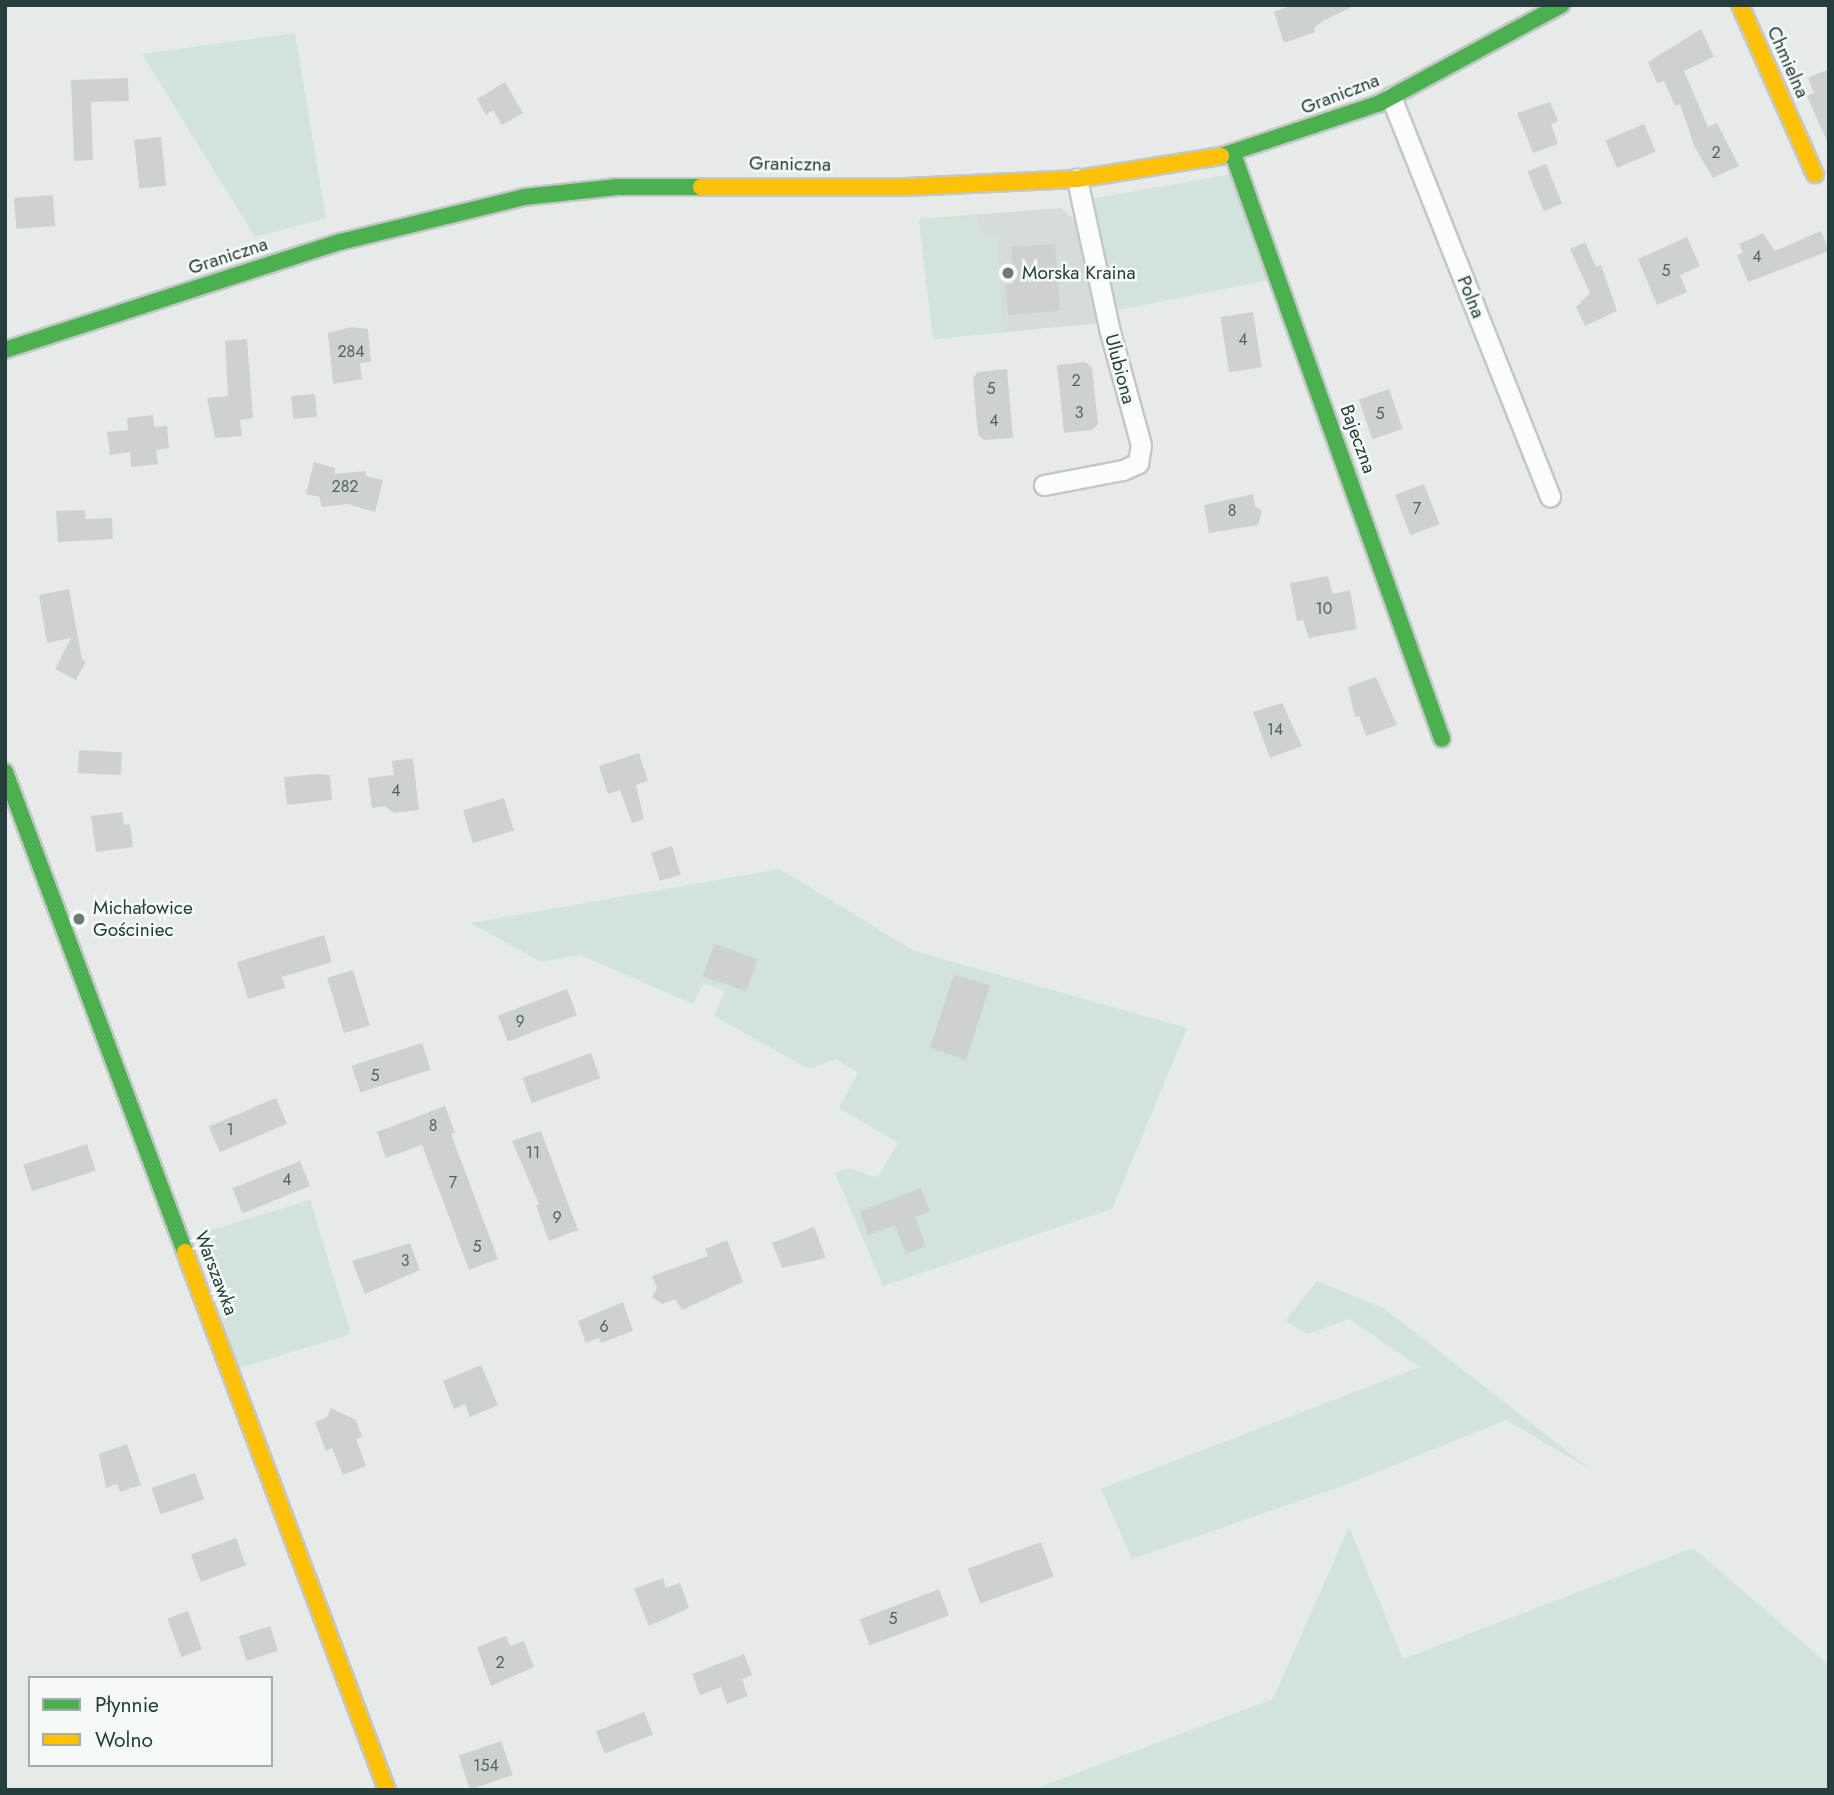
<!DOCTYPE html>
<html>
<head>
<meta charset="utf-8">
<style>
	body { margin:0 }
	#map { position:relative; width:1834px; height:1795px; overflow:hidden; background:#e6ebea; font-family:Jost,sans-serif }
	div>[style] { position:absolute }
	.built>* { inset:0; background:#d5dcda }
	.green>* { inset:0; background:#d1e3da; transform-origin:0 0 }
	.building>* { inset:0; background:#cdd2d1; transform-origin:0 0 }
	.roads { filter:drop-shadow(2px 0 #c3c8c7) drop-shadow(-2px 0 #c3c8c7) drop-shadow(0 2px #c3c8c7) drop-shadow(0 -2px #c3c8c7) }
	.street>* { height:19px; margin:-9.5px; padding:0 9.5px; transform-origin:9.5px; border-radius:9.5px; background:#fbfcfc }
	.fast>* { height:16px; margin:-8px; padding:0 8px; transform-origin:8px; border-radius:8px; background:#4caf50 }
	.slow>* { height:16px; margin:-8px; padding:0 8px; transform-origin:8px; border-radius:8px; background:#ffc107 }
	.dots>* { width:19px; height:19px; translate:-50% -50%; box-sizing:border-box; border:4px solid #f5f9f8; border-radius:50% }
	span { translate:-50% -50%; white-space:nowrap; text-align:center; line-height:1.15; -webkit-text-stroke:5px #f5f9f8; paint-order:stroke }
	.number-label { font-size:16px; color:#506362 }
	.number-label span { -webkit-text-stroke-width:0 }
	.street-label { font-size:19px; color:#253d3c }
	.poi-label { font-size:19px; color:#253d3c }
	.left { translate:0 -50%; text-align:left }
	.frame { position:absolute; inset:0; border:7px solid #253d3c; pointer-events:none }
	.legend { position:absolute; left:28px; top:1676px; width:245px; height:91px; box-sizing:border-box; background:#f5f9f8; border:2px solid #a2aead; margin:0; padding:9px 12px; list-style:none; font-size:21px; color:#253d3c }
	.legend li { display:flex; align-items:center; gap:14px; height:35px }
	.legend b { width:35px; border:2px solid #a2aead }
</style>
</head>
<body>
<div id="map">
	<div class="built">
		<i style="clip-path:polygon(1061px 208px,1079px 223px,1101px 323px,933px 339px,919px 219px)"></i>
	</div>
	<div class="green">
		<i style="clip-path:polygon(295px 33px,326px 218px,255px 237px,142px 54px)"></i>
		<i style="clip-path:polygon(1232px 174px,1270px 280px,1118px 310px,1090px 199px)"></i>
		<i style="clip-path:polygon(978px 216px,981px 233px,997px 238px,1004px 332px,933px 339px,919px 219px)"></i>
		<i style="clip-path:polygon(780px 869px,914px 951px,1187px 1028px,1112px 1209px,883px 1286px,835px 1173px,849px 1168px,877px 1178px,898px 1143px,839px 1108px,858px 1073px,835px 1059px,809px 1069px,714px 1016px,725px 991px,703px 983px,693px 1004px,580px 955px,542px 962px,470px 923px)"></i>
		<i style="left:310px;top:1200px;width:140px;height:118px;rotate:73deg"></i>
		<i style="clip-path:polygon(1317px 1281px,1385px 1309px,1590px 1469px,1506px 1420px,1345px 1485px,1132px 1559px,1101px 1489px,1420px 1367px,1349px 1319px,1308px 1334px,1285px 1321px)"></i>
		<i style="clip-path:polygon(1349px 1527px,1403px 1659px,1693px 1548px,1829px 1665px,1829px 1790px,1032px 1790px,1273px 1699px)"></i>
	</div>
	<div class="building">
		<i style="clip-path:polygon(1293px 5px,1356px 5px,1323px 21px,1314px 28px,1315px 32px,1284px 43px,1274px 12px)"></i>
		<i style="clip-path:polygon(1701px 29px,1714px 57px,1684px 71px,1708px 127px,1717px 123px,1739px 166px,1713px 178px,1695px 148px,1680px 104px,1675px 106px,1664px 81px,1657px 83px,1648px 62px)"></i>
		<i style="clip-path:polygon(1829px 69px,1829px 146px,1807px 96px,1814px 93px,1808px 78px)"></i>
		<i style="clip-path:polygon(128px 78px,129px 101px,91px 102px,93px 160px,74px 161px,71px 80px)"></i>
		<i style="clip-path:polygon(505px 82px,523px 113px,502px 125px,493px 110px,486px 115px,477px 99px)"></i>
		<i style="clip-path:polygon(1550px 102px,1558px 121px,1551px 124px,1558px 144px,1533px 153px,1517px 113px)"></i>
		<i style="left:1644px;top:124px;width:30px;height:42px;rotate:67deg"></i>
		<i style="left:161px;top:137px;width:49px;height:27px;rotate:84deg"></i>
		<i style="left:1546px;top:164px;width:43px;height:20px;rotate:68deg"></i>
		<i style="left:53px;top:195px;width:31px;height:39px;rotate:86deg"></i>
		<i style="clip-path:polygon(1821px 231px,1829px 251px,1748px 282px,1737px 255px,1743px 253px,1739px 244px,1763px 233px,1775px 251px)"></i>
		<i style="clip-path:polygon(1687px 237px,1700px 266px,1680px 275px,1687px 292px,1657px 305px,1638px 259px)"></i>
		<i style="clip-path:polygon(1585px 242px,1596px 267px,1601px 265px,1617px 311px,1585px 326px,1576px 307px,1590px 293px,1570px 249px)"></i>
		<i style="clip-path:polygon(1055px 244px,1060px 311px,1008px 315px,1006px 285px,1014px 284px,1011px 247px)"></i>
		<i style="left:1253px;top:312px;width:56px;height:33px;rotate:81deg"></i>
		<i style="clip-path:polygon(351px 327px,368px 329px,371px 362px,360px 363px,362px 379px,333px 384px,328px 333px)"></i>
		<i style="clip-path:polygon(247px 339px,253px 418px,240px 420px,242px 436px,215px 438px,207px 398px,228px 396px,225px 341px)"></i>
		<i style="clip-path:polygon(1085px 362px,1092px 368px,1098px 424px,1092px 430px,1064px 433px,1057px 365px)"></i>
		<i style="clip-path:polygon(1007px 369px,1013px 438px,984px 440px,978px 435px,973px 378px,978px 372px)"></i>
		<i style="left:1389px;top:389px;width:42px;height:32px;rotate:71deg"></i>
		<i style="left:315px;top:394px;width:23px;height:24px;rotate:85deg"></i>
		<i style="clip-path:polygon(153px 415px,154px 427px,167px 426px,169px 448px,156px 450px,158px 464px,131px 467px,130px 452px,110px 455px,107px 432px,128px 430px,127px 418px)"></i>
		<i style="clip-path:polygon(314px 462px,335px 468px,335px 474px,366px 471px,366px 476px,383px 480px,375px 512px,347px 504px,322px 507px,319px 497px,306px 494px)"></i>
		<i style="left:1424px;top:484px;width:43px;height:31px;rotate:69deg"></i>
		<i style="clip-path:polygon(1253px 494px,1255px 506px,1262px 511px,1258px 525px,1209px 533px,1204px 505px)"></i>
		<i style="clip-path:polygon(85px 510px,85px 519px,112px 518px,113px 539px,58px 542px,56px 511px)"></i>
		<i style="clip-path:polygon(1328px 576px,1333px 594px,1350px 590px,1357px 629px,1309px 638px,1303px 620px,1297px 621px,1290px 583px)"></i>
		<i style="clip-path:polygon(69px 589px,82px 659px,86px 661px,76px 680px,55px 669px,71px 638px,47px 643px,39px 595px)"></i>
		<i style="clip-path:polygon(1376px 677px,1397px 725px,1366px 736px,1359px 716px,1355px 717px,1348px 687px)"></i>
		<i style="clip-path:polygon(1282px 703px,1302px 746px,1270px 758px,1253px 712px)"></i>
		<i style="left:79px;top:750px;width:43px;height:23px;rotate:3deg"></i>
		<i style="clip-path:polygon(639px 753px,648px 781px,636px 785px,644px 819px,632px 823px,620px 790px,608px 794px,599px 766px)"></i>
		<i style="clip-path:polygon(413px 758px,419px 810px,394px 813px,385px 806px,372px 808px,368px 778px,394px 775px,392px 761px)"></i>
		<i style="clip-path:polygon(318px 774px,330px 775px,332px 800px,287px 805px,284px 777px)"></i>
		<i style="left:504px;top:798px;width:34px;height:43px;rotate:73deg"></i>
		<i style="clip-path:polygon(122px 812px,124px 825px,130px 824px,133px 847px,96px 852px,91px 816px)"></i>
		<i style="left:672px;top:846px;width:30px;height:22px;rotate:73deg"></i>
		<i style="clip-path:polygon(324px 935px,332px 962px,282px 977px,285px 988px,248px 999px,237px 962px)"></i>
		<i style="left:714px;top:944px;width:46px;height:34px;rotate:19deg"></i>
		<i style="left:353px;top:970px;width:58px;height:27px;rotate:73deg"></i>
		<i style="left:954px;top:974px;width:38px;height:78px;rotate:18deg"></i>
		<i style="left:567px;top:989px;width:28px;height:74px;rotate:69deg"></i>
		<i style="left:422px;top:1043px;width:28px;height:74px;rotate:72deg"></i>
		<i style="left:591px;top:1053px;width:27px;height:73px;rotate:70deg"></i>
		<i style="left:276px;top:1098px;width:28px;height:73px;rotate:67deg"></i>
		<i style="clip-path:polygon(445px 1106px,455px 1133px,451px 1134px,498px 1259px,469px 1270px,422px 1145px,386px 1158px,377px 1132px)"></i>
		<i style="clip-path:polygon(541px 1131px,578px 1230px,549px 1241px,536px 1206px,539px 1204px,512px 1141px)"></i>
		<i style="left:87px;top:1144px;width:28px;height:67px;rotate:72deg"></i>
		<i style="left:300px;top:1161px;width:27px;height:73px;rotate:68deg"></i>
		<i style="clip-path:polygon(921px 1188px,930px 1212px,915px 1217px,926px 1246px,906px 1254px,895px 1225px,868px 1235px,860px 1211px)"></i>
		<i style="clip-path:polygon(814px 1227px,826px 1258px,782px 1268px,772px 1243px)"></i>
		<i style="clip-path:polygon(727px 1240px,743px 1282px,682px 1310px,675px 1299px,662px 1304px,652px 1297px,657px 1288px,652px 1276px,708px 1256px,705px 1249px)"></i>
		<i style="clip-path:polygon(410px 1243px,420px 1270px,365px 1294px,352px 1261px)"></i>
		<i style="clip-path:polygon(623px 1302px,633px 1331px,601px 1343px,599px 1338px,586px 1343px,578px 1321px)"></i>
		<i style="clip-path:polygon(481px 1365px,498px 1405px,470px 1417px,465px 1404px,454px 1409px,443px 1381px)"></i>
		<i style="clip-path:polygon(331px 1408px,356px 1420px,362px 1437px,356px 1439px,366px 1466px,343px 1475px,332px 1448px,326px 1451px,315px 1422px,327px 1417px)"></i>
		<i style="clip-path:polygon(127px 1444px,141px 1485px,120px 1492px,117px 1484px,106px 1488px,99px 1454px)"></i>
		<i style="left:195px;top:1473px;width:28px;height:46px;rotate:71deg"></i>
		<i style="left:236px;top:1538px;width:29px;height:48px;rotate:70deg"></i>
		<i style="left:1041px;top:1542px;width:37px;height:78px;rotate:70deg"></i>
		<i style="clip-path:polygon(663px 1578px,666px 1588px,680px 1583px,689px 1608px,649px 1626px,634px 1589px)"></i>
		<i style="left:939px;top:1589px;width:28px;height:85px;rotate:69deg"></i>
		<i style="left:188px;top:1611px;width:41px;height:22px;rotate:70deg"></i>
		<i style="left:270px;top:1626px;width:26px;height:33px;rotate:72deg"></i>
		<i style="clip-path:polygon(506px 1636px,510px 1646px,524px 1641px,534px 1667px,491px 1686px,477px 1647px)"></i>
		<i style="clip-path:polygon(744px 1654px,752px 1675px,742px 1679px,748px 1696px,727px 1704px,721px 1687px,700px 1695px,692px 1674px)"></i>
		<i style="left:644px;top:1712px;width:24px;height:52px;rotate:68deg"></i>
		<i style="left:501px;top:1741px;width:36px;height:45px;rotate:71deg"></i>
	</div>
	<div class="roads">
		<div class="street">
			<i style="left:1391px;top:97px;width:430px;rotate:68.3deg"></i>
			<i style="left:1044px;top:485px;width:80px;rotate:-10.8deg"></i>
			<i style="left:1123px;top:470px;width:17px;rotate:-25deg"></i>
			<i style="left:1138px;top:463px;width:18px;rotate:-81deg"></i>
			<i style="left:1141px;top:445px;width:117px;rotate:-105.3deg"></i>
			<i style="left:1110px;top:332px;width:157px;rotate:-102.2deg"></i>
		</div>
		<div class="fast">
			<i style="left:1233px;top:154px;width:621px;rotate:70.34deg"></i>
			<i style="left:1221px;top:156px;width:168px;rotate:-18.4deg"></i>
			<i style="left:1380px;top:103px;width:206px;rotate:-28.4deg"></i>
			<i style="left:5px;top:350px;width:352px;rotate:-17.9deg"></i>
			<i style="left:340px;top:242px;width:189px;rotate:-13.7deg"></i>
			<i style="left:524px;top:197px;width:94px;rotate:-6.1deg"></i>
			<i style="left:617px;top:187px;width:84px"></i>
			<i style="left:5px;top:772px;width:513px;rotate:69.44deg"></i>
		</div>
		<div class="slow">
			<i style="left:1740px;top:5px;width:185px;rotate:66.1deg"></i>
			<i style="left:701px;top:187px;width:206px"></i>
			<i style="left:907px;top:187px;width:170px;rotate:-2.7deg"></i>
			<i style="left:1077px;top:179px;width:146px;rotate:-9.1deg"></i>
			<i style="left:185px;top:1252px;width:575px;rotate:69.42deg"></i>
		</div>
	</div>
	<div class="dots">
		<i style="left:1008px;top:273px;background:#697a79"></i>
		<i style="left:79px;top:919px;background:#697a79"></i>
	</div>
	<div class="number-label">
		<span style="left:1716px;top:153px">2</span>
		<span style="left:1757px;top:257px">4</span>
		<span style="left:1666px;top:271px">5</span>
		<span style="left:1243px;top:340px">4</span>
		<span style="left:351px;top:352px">284</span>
		<span style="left:1076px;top:381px">2</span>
		<span style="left:991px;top:389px">5</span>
		<span style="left:1079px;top:413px">3</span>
		<span style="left:1380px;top:414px">5</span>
		<span style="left:994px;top:421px">4</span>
		<span style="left:345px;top:487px">282</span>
		<span style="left:1417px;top:509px">7</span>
		<span style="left:1232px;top:511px">8</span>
		<span style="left:1324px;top:609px">10</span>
		<span style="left:1275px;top:730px">14</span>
		<span style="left:396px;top:791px">4</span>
		<span style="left:520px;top:1022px">9</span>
		<span style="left:375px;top:1076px">5</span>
		<span style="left:433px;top:1126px">8</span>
		<span style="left:230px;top:1130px">1</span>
		<span style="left:533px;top:1153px">11</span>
		<span style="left:287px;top:1180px">4</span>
		<span style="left:453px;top:1183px">7</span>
		<span style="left:557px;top:1218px">9</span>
		<span style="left:477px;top:1247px">5</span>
		<span style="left:405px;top:1261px">3</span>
		<span style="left:604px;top:1327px">6</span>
		<span style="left:893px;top:1619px">5</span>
		<span style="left:500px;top:1663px">2</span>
		<span style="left:486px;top:1766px">154</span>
	</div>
	<div class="street-label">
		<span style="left:1788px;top:62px;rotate:66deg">Chmielna</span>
		<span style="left:1340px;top:94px;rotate:-21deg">Graniczna</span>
		<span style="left:790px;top:164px;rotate:1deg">Graniczna</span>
		<span style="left:228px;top:256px;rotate:-18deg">Graniczna</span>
		<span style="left:1471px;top:297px;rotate:68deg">Polna</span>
		<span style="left:1120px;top:369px;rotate:75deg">Ulubiona</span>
		<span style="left:1358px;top:439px;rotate:70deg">Bajeczna</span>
		<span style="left:216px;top:1273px;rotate:69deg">Warszawka</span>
	</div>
	<div class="poi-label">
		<span class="left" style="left:1022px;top:273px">Morska Kraina</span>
		<span class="left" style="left:93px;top:919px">Michałowice<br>Gościniec</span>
	</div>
	<div class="frame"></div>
	<ul class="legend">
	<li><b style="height:9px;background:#4caf50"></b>Płynnie</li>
	<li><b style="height:9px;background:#ffc107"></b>Wolno</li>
	</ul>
</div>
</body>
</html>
